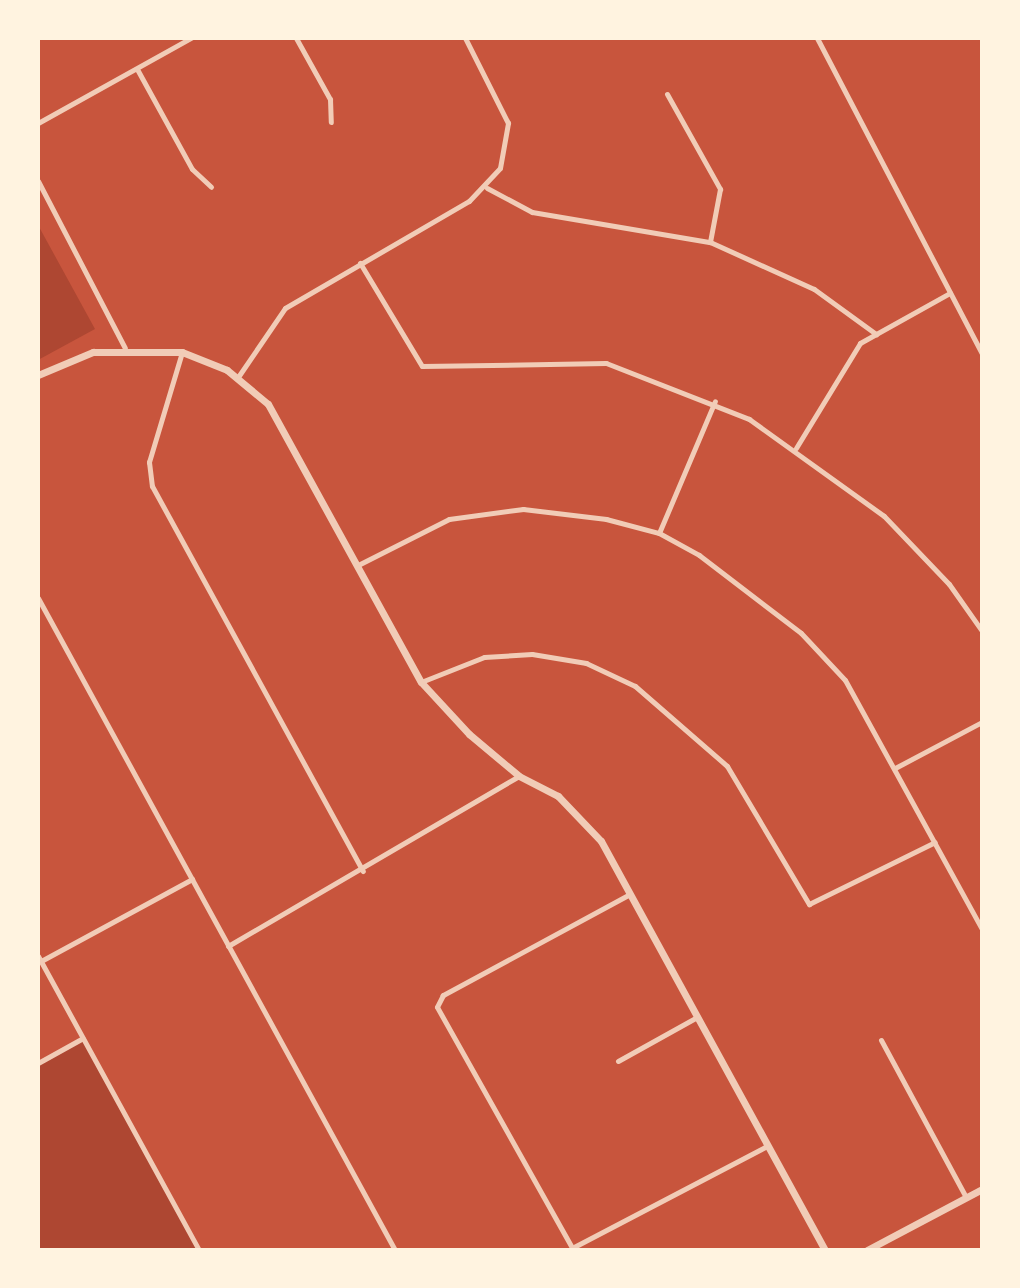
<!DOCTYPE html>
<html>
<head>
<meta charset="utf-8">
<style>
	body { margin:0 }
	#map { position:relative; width:1020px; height:1288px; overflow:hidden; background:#c8553d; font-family:Raleway,sans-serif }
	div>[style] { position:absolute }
	.green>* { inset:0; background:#ae4732 }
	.minor>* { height:5px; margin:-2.5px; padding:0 2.5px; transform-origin:2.5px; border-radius:2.5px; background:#f1ccb7 }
	.tertiary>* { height:7px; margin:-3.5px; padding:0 3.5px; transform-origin:3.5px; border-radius:3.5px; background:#f1ccb7 }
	span { translate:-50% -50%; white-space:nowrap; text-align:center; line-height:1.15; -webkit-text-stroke:6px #fff3e0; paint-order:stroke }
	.frame { position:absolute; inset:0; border:40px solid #fff3e0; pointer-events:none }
</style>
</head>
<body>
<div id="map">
	<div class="green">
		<i style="clip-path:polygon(38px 225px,95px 329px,38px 360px)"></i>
		<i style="clip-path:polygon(83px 1038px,199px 1250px,38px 1250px,38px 1063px)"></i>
	</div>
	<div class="minor">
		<i style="left:296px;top:38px;width:70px;rotate:60.9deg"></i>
		<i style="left:330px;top:99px;width:23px;rotate:88deg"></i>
		<i style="left:817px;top:38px;width:356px;rotate:62.4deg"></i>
		<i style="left:137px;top:69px;width:114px;rotate:61.2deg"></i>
		<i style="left:192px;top:169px;width:26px;rotate:43deg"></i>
		<i style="left:667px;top:94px;width:109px;rotate:60.8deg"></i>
		<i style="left:720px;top:189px;width:54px;rotate:100.7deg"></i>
		<i style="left:38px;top:123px;width:175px;rotate:-29.1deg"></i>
		<i style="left:38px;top:181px;width:188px;rotate:62.5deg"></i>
		<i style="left:487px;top:188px;width:51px;rotate:28.1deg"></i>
		<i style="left:532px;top:212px;width:181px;rotate:9.6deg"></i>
		<i style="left:710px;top:242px;width:114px;rotate:24.3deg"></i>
		<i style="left:814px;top:289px;width:77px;rotate:36deg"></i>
		<i style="left:360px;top:263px;width:120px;rotate:59deg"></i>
		<i style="left:422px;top:366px;width:184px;rotate:-0.9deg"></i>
		<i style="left:606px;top:363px;width:154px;rotate:21.4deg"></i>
		<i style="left:749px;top:419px;width:166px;rotate:35.7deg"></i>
		<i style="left:884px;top:516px;width:94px;rotate:46.3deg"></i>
		<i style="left:949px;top:584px;width:57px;rotate:54.9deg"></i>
		<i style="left:182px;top:352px;width:115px;rotate:106.7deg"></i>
		<i style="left:149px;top:462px;width:24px;rotate:83deg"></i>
		<i style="left:152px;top:486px;width:439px;rotate:61.3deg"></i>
		<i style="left:238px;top:377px;width:83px;rotate:-55.7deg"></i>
		<i style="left:285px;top:308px;width:213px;rotate:-30.2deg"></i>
		<i style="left:469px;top:201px;width:45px;rotate:-46.8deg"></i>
		<i style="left:500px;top:168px;width:46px;rotate:-79.9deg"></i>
		<i style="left:508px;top:123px;width:95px;rotate:-116.8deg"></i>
		<i style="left:796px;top:448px;width:123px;rotate:-58.6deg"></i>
		<i style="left:860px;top:343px;width:103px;rotate:-29.1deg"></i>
		<i style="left:659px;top:533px;width:143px;rotate:-67deg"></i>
		<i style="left:358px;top:565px;width:102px;rotate:-26.8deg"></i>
		<i style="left:449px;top:519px;width:75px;rotate:-7.7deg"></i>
		<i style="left:523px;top:509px;width:84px;rotate:6.9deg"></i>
		<i style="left:606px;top:519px;width:55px;rotate:14.8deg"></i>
		<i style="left:659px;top:533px;width:46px;rotate:28.8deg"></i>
		<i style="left:699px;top:555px;width:128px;rotate:37.4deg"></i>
		<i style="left:801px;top:633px;width:64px;rotate:46.9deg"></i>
		<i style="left:845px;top:680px;width:284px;rotate:61.2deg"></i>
		<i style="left:38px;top:598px;width:743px;rotate:61.3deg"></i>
		<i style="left:421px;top:682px;width:68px;rotate:-21.6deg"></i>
		<i style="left:484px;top:657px;width:48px;rotate:-3.6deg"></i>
		<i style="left:532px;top:654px;width:55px;rotate:9.5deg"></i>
		<i style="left:586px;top:663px;width:54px;rotate:25.1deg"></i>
		<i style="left:635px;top:686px;width:122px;rotate:41deg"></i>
		<i style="left:727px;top:766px;width:161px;rotate:59.3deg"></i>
		<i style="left:809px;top:904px;width:140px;rotate:-26.2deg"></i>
		<i style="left:895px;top:768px;width:98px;rotate:-27.9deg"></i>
		<i style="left:630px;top:894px;width:213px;rotate:151.6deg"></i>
		<i style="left:443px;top:995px;width:13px;rotate:117deg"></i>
		<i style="left:437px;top:1007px;width:276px;rotate:60.7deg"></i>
		<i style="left:572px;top:1248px;width:220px;rotate:-27.6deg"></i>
		<i style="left:228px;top:946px;width:337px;rotate:-30.3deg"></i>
		<i style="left:38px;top:956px;width:335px;rotate:61.3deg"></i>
		<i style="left:41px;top:961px;width:172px;rotate:-28.5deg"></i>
		<i style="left:881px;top:1040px;width:179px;rotate:61.6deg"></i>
		<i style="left:618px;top:1061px;width:90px;rotate:-29.1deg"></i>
		<i style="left:38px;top:1063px;width:51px;rotate:-29.1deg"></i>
	</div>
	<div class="tertiary">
		<i style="left:38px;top:375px;width:60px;rotate:-22.7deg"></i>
		<i style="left:93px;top:352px;width:89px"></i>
		<i style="left:182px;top:352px;width:48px;rotate:21.8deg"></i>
		<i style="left:227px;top:370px;width:53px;rotate:39.7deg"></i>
		<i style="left:268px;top:404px;width:317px;rotate:61.2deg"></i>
		<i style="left:421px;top:682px;width:71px;rotate:47.3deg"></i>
		<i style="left:469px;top:734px;width:65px;rotate:40deg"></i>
		<i style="left:519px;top:776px;width:44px;rotate:27.1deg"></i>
		<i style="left:558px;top:796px;width:62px;rotate:46.3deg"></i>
		<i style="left:601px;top:841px;width:466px;rotate:61.3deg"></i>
		<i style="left:867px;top:1250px;width:130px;rotate:-27.9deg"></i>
	</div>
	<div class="frame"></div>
</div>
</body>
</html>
